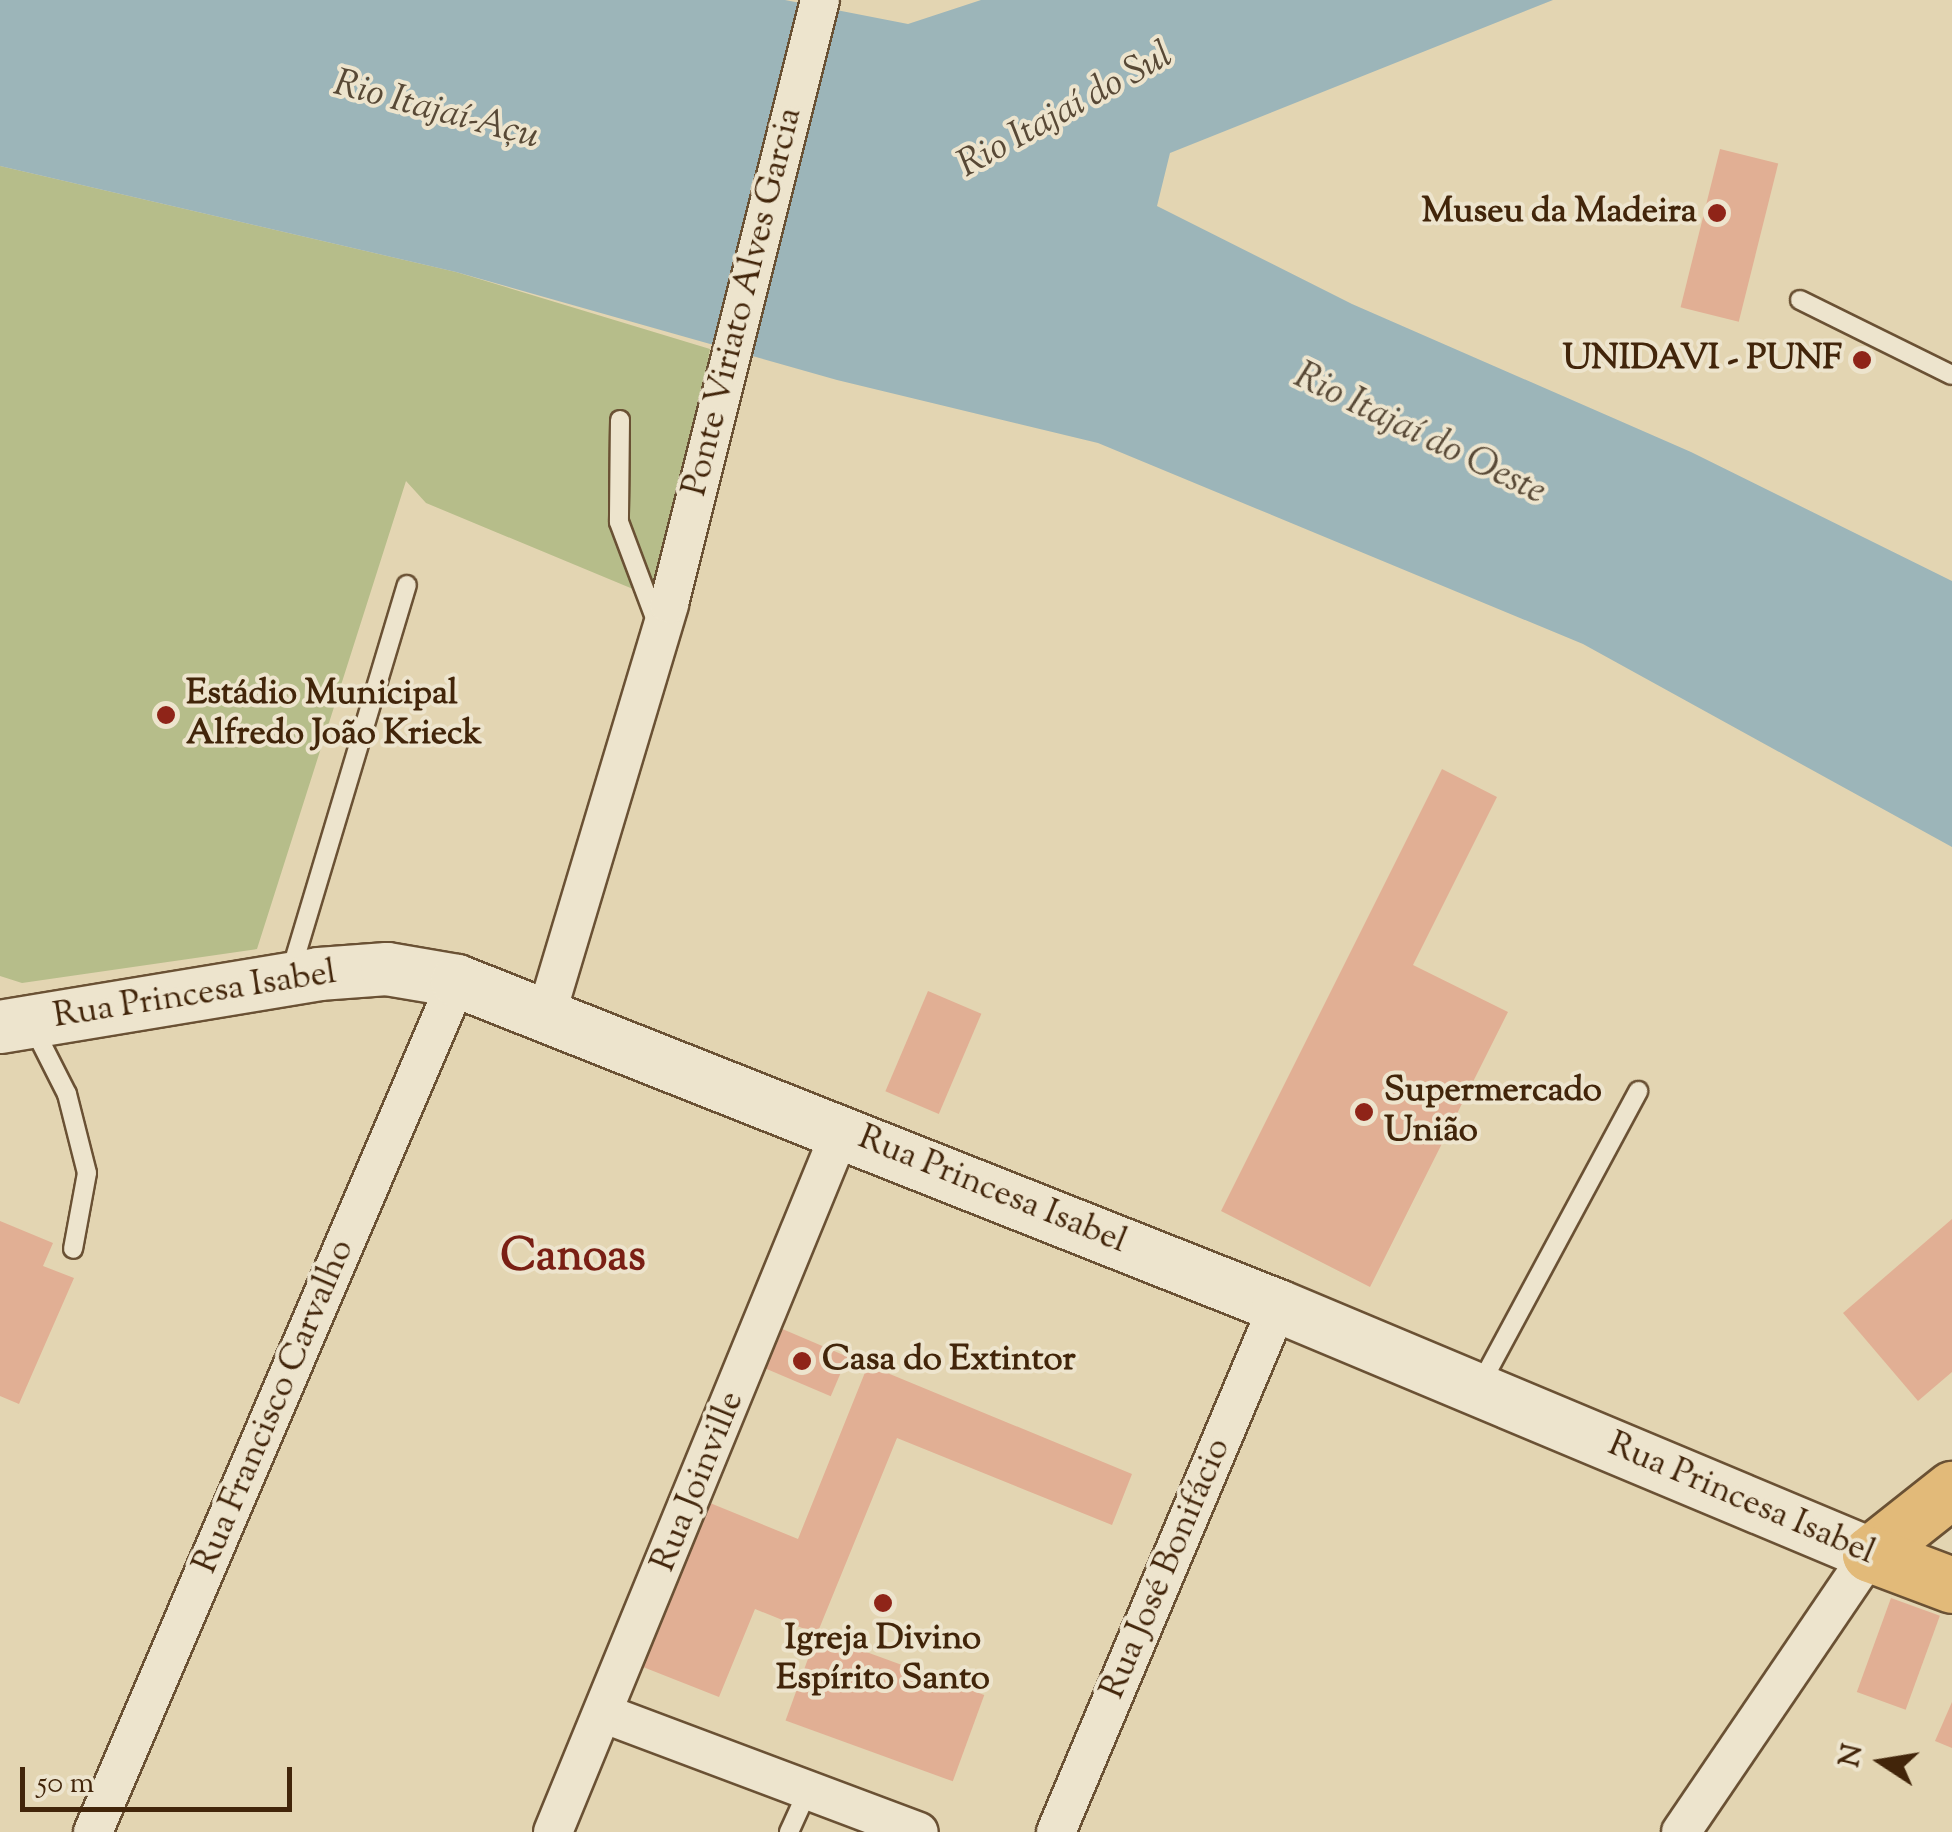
<!DOCTYPE html>
<html>
<head>
<meta charset="utf-8">
<style>
	body { margin:0 }
	#map { position:relative; width:1952px; height:1832px; overflow:hidden; background:#e3d5b2; font-family:"Sorts Mill Goudy",serif }
	div>[style] { position:absolute }
	.green>* { inset:0; background:#b6bd8a }
	.water>* { inset:0; background:#9cb5b9 }
	.building>* { inset:0; background:#e1af94; transform-origin:0 0 }
	.roads { filter:drop-shadow(2px 0 #6a5134) drop-shadow(-2px 0 #6a5134) drop-shadow(0 2px #6a5134) drop-shadow(0 -2px #6a5134) }
	.lane>* { height:18px; margin:-9px; padding:0 9px; transform-origin:9px; border-radius:9px; background:#ede4cd }
	.street>* { height:38px; margin:-19px; padding:0 19px; transform-origin:19px; border-radius:19px; background:#ede4cd }
	.secondary>* { height:52px; margin:-26px; padding:0 26px; transform-origin:26px; border-radius:26px; background:#ede4cd }
	.primary>* { height:55px; margin:-27.5px; padding:0 27.5px; transform-origin:27.5px; border-radius:27.5px; background:#e2ba79 }
	.dots>* { width:28px; height:28px; translate:-50% -50%; box-sizing:border-box; border:5px solid #ede4cd; border-radius:50% }
	span { translate:-50% -50%; white-space:nowrap; text-align:center; line-height:1.15; -webkit-text-stroke:8px #ede4cd; paint-order:stroke }
	.poi-label { font-size:35px; color:#42250a; font-weight:700 }
	.right { translate:-100% -50%; text-align:right }
	.left { translate:0 -50%; text-align:left }
	.street-label { font-size:35px; color:#42250a }
	.water-label { font-size:38px; color:#584936; font-style:italic }
	.district-label { font-size:45px; color:#7a1f14; font-weight:700 }
	.north { position:absolute; left:1832px; top:1712px; width:100px; height:100px; -webkit-text-stroke:8px #ede4cd; paint-order:stroke; rotate:282deg; font-size:28px; font-weight:700; line-height:40px; text-align:center; color:#42250a }
	.north::after { content:''; display:block; margin:auto; width:35px; height:45px; background:#42250a; clip-path:polygon(50% 0,100% 100%,50% 72%,0 100%) }
	.scale { position:absolute; left:20px; top:1767px; width:272px; height:45px; box-sizing:border-box; border:5px solid #42250a; border-top:0; padding-left:12px; font-size:30px; line-height:35px; white-space:nowrap; color:#42250a; -webkit-text-stroke:8px #ede4cd; paint-order:stroke }
</style>
</head>
<body>
<div id="map">
	<div class="green">
		<i style="clip-path:polygon(0 166px,456px 272px,710px 349px,669px 604px,426px 503px,406px 481px,257px 949px,22px 983px,0 976px)"></i>
	</div>
	<div class="water">
		<i style="clip-path:polygon(0 0,785px 0,908px 24px,981px 0,1553px 0,1170px 153px,1157px 206px,1352px 304px,1691px 452px,1952px 581px,1952px 847px,1583px 644px,1098px 443px,837px 380px,456px 272px,0 166px)"></i>
	</div>
	<div class="building">
		<i style="left:1720px;top:149px;width:60px;height:163px;rotate:14deg"></i>
		<i style="clip-path:polygon(1442px 769px,1497px 797px,1413px 965px,1508px 1012px,1370px 1287px,1221px 1211px)"></i>
		<i style="left:928px;top:991px;width:58px;height:109px;rotate:23deg"></i>
		<i style="clip-path:polygon(1952px 1219px,1952px 1372px,1918px 1401px,1843px 1313px)"></i>
		<i style="clip-path:polygon(0 1221px,53px 1243px,43px 1266px,74px 1278px,19px 1404px,0 1396px)"></i>
		<i style="left:773px;top:1325px;width:81px;height:43px;rotate:23deg"></i>
		<i style="clip-path:polygon(868px 1365px,1132px 1474px,1112px 1525px,897px 1438px,817px 1634px,755px 1609px,719px 1697px,643px 1667px,710px 1503px,798px 1539px)"></i>
		<i style="left:1891px;top:1598px;width:52px;height:100px;rotate:20deg"></i>
		<i style="left:817px;top:1634px;width:178px;height:92px;rotate:20deg"></i>
		<i style="clip-path:polygon(1952px 1702px,1952px 1748px,1935px 1741px)"></i>
	</div>
	<div class="roads">
		<div class="lane">
			<i style="left:1800px;top:300px;width:169px;rotate:26.3deg"></i>
			<i style="left:620px;top:420px;width:102px;rotate:90.6deg"></i>
			<i style="left:619px;top:522px;width:108px;rotate:69.4deg"></i>
			<i style="left:291px;top:971px;width:403px;rotate:-73.3deg"></i>
			<i style="left:33px;top:1027px;width:75px;rotate:63.1deg"></i>
			<i style="left:67px;top:1094px;width:81px;rotate:75.8deg"></i>
			<i style="left:87px;top:1173px;width:77px;rotate:100.4deg"></i>
			<i style="left:1480px;top:1385px;width:334px;rotate:-61.7deg"></i>
			<i style="left:789px;top:1832px;width:48px;rotate:-65.6deg"></i>
		</div>
		<div class="street">
			<i style="left:546px;top:1015px;width:429px;rotate:-73.3deg"></i>
			<i style="left:669px;top:604px;width:623px;rotate:-75.96deg"></i>
			<i style="left:605px;top:1714px;width:335px;rotate:20.6deg"></i>
			<i style="left:93px;top:1832px;width:926px;rotate:-66.84deg"></i>
			<i style="left:553px;top:1832px;width:758px;rotate:-67.67deg"></i>
			<i style="left:1056px;top:1832px;width:571px;rotate:-67.12deg"></i>
			<i style="left:1681px;top:1832px;width:336px;rotate:-55.8deg"></i>
		</div>
		<div class="secondary">
			<i style="left:0;top:1027px;width:323px;rotate:-9.4deg"></i>
			<i style="left:319px;top:974px;width:68px;rotate:-4.2deg"></i>
			<i style="left:387px;top:969px;width:71px;rotate:9.7deg"></i>
			<i style="left:457px;top:981px;width:883px;rotate:21.6deg"></i>
			<i style="left:1278px;top:1306px;width:642px;rotate:22.73deg"></i>
		</div>
		<div class="primary">
			<i style="left:1870px;top:1554px;width:105px;rotate:-38.4deg"></i>
			<i style="left:1870px;top:1554px;width:88px;rotate:20.7deg"></i>
		</div>
	</div>
	<div class="dots">
		<i style="left:1717px;top:213px;background:#8f2418"></i>
		<i style="left:1862px;top:360px;background:#8f2418"></i>
		<i style="left:166px;top:715px;background:#8f2418"></i>
		<i style="left:1364px;top:1112px;background:#8f2418"></i>
		<i style="left:802px;top:1361px;background:#8f2418"></i>
		<i style="left:883px;top:1603px;background:#8f2418"></i>
	</div>
	<div class="poi-label">
		<span class="right" style="left:1697px;top:213px">Museu da Madeira</span>
		<span class="right" style="left:1842px;top:360px">UNIDAVI - PUNF</span>
		<span class="left" style="left:186px;top:715px">Estádio Municipal<br>Alfredo João Krieck</span>
		<span class="left" style="left:1384px;top:1112px">Supermercado<br>União</span>
		<span class="left" style="left:822px;top:1361px">Casa do Extintor</span>
		<span style="left:883px;top:1660px">Igreja Divino<br>Espírito Santo</span>
	</div>
	<div class="street-label">
		<span style="left:744px;top:302px;rotate:-76deg">Ponte Viriato Alves Garcia</span>
		<span style="left:195px;top:996px;rotate:-9deg">Rua Princesa Isabel</span>
		<span style="left:992px;top:1191px;rotate:22deg">Rua Princesa Isabel</span>
		<span style="left:275px;top:1407px;rotate:-67deg">Rua Francisco Carvalho</span>
		<span style="left:699px;top:1482px;rotate:-68deg">Rua Joinville</span>
		<span style="left:1741px;top:1500px;rotate:23deg">Rua Princesa Isabel</span>
		<span style="left:1167px;top:1569px;rotate:-67deg">Rua José Bonifácio</span>
	</div>
	<div class="water-label">
		<span style="left:436px;top:112px;rotate:15deg">Rio Itajaí-Açu</span>
		<span style="left:1066px;top:112px;rotate:-29deg">Rio Itajaí do Sul</span>
		<span style="left:1419px;top:436px;rotate:26deg">Rio Itajaí do Oeste</span>
	</div>
	<div class="district-label">
		<span style="left:573px;top:1259px">Canoas</span>
	</div>
	<div class="north">N</div>
	<div class="scale">50 m</div>
</div>
</body>
</html>
